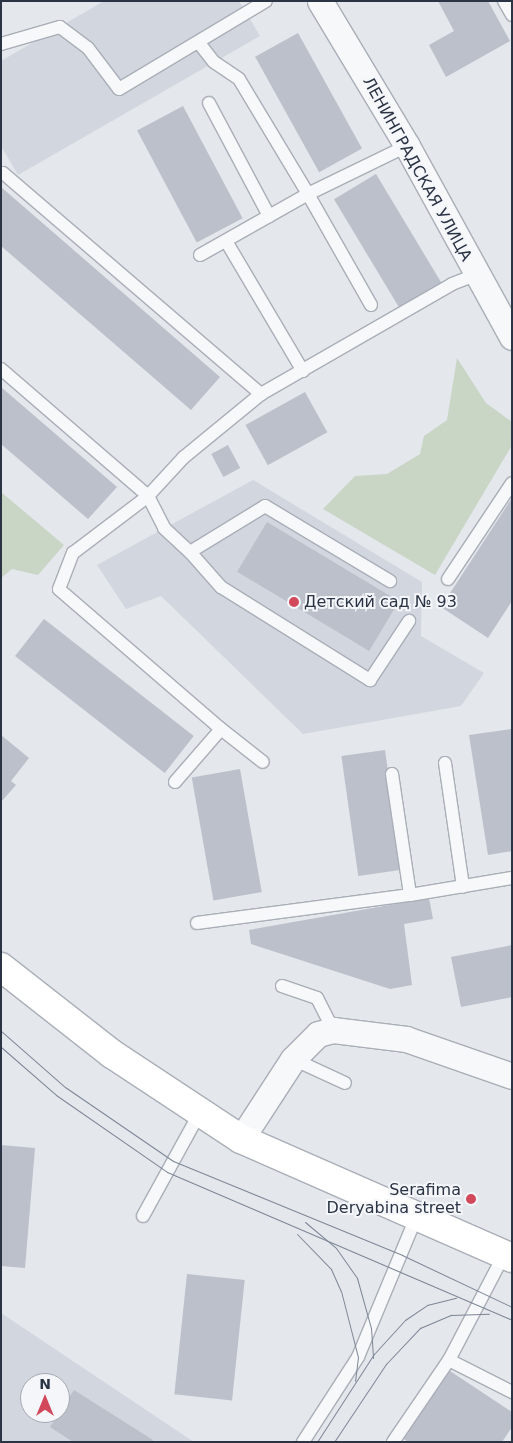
<!DOCTYPE html>
<html>
<head>
<meta charset="utf-8">
<style>
	body { margin:0 }
	#map { position:relative; width:513px; height:1443px; overflow:hidden; background:#e4e7ec; font-family:"DejaVu Sans",sans-serif }
	div>[style] { position:absolute }
	.built>* { inset:0; background:#d2d6de }
	.green>* { inset:0; background:#c9d6c5 }
	.building>* { inset:0; background:#bbc0ca; transform-origin:0 0 }
	.roads { filter:drop-shadow(1px 0 #a9aeb7) drop-shadow(-1px 0 #a9aeb7) drop-shadow(0 1px #a9aeb7) drop-shadow(0 -1px #a9aeb7) }
	.lane>* { height:12px; margin:-6px; padding:0 6px; transform-origin:6px; border-radius:6px; background:#f7f8fa }
	.street>* { height:25px; margin:-12.5px; padding:0 12.5px; transform-origin:12.5px; border-radius:12.5px; background:#f7f8fa }
	.secondary>* { height:28px; margin:-14px; padding:0 14px; transform-origin:14px; border-radius:14px; background:#fff }
	.tram>* { height:1px; margin:-0.5px; padding:0 0.5px; transform-origin:0.5px; border-radius:0.5px; background:#7d8696 }
	.dots>* { width:14px; height:14px; translate:-50% -50%; box-sizing:border-box; border:2px solid #f4f6f9; border-radius:50% }
	span { translate:-50% -50%; white-space:nowrap; text-align:center; line-height:1.15; -webkit-text-stroke:4px #f4f6f9; paint-order:stroke }
	.street-label { font-size:16px; color:#2b3445 }
	.poi-label { font-size:16px; color:#2b3445 }
	.left { translate:0 -50%; text-align:left }
	.right { translate:-100% -50%; text-align:right }
	.frame { position:absolute; inset:0; border:2px solid #2b3445; pointer-events:none }
	.north { position:absolute; left:20px; top:1373px; width:50px; height:50px; box-sizing:border-box; background:#f4f6f9; border:1px solid #a4a8b1; border-radius:50%; rotate:0deg; font-size:14px; font-weight:700; line-height:20px; text-align:center; color:#2b3445 }
	.north::after { content:''; display:block; margin:auto; width:18px; height:22px; background:#d1495b; clip-path:polygon(50% 0,100% 100%,50% 72%,0 100%) }
</style>
</head>
<body>
<div id="map">
	<div class="built">
		<i style="clip-path:polygon(104px 1px,239px 1px,260px 36px,18px 175px,1px 146px,1px 61px)"></i>
		<i style="clip-path:polygon(253px 480px,422px 582px,421px 636px,484px 673px,461px 706px,303px 734px,161px 596px,126px 609px,97px 565px)"></i>
		<i style="clip-path:polygon(evenodd,1px 1313px,194px 1442px,1px 1442px,1px 1313px,30px 1383px,60px 1383px,60px 1413px,30px 1413px,30px 1383px)"></i>
	</div>
	<div class="green">
		<i style="clip-path:polygon(457px 358px,486px 403px,512px 422px,512px 445px,435px 575px,323px 509px,355px 476px,387px 474px,420px 454px,424px 436px,447px 420px)"></i>
		<i style="clip-path:polygon(1px 492px,64px 545px,38px 575px,12px 569px,1px 578px)"></i>
	</div>
	<div class="building">
		<i style="clip-path:polygon(438px 1px,488px 1px,510px 41px,446px 77px,429px 45px,454px 31px)"></i>
		<i style="left:298px;top:33px;width:132px;height:49px;rotate:61deg"></i>
		<i style="left:183px;top:106px;width:127px;height:52px;rotate:62deg"></i>
		<i style="left:376px;top:174px;width:127px;height:49px;rotate:59deg"></i>
		<i style="clip-path:polygon(1px 187px,220px 377px,191px 410px,1px 246px)"></i>
		<i style="clip-path:polygon(1px 387px,117px 487px,88px 519px,1px 444px)"></i>
		<i style="left:305px;top:392px;width:46px;height:68px;rotate:61deg"></i>
		<i style="left:228px;top:445px;width:26px;height:19px;rotate:62deg"></i>
		<i style="clip-path:polygon(512px 498px,512px 601px,488px 638px,441px 607px)"></i>
		<i style="left:267px;top:522px;width:154px;height:58px;rotate:31deg"></i>
		<i style="left:44px;top:619px;width:190px;height:47px;rotate:38deg"></i>
		<i style="clip-path:polygon(512px 729px,512px 851px,488px 855px,469px 735px)"></i>
		<i style="clip-path:polygon(1px 735px,29px 758px,11px 781px,16px 785px,1px 802px)"></i>
		<i style="left:385px;top:750px;width:121px;height:44px;rotate:82deg"></i>
		<i style="left:240px;top:769px;width:125px;height:49px;rotate:80deg"></i>
		<i style="clip-path:polygon(429px 898px,433px 919px,404px 924px,412px 985px,390px 989px,251px 944px,249px 930px)"></i>
		<i style="clip-path:polygon(512px 945px,512px 997px,461px 1007px,451px 957px)"></i>
		<i style="clip-path:polygon(1px 1145px,35px 1148px,25px 1268px,1px 1266px)"></i>
		<i style="left:187px;top:1274px;width:58px;height:121px;rotate:6deg"></i>
		<i style="clip-path:polygon(447px 1369px,512px 1412px,512px 1427px,502px 1442px,408px 1442px,401px 1437px)"></i>
		<i style="clip-path:polygon(74px 1390px,153px 1440px,152px 1442px,73px 1442px,50px 1427px)"></i>
	</div>
	<div class="roads">
		<div class="lane">
			<i style="left:504px;top:1px;width:16px;rotate:60deg"></i>
			<i style="left:199px;top:43px;width:24px;rotate:52deg"></i>
			<i style="left:214px;top:62px;width:30px;rotate:34deg"></i>
			<i style="left:239px;top:79px;width:134px;rotate:59deg"></i>
			<i style="left:308px;top:194px;width:124px;rotate:150.5deg"></i>
			<i style="left:1px;top:44px;width:61px;rotate:-16.1deg"></i>
			<i style="left:60px;top:27px;width:35px;rotate:37deg"></i>
			<i style="left:88px;top:48px;width:51px;rotate:52.9deg"></i>
			<i style="left:119px;top:89px;width:171px;rotate:-30.9deg"></i>
			<i style="left:209px;top:103px;width:128px;rotate:62deg"></i>
			<i style="left:3px;top:173px;width:340px;rotate:40.6deg"></i>
			<i style="left:226px;top:241px;width:151px;rotate:59.4deg"></i>
			<i style="left:371px;top:305px;width:128px;rotate:-119.6deg"></i>
			<i style="left:308px;top:194px;width:110px;rotate:-25.9deg"></i>
			<i style="left:1px;top:369px;width:194px;rotate:40.8deg"></i>
			<i style="left:148px;top:496px;width:36px;rotate:63deg"></i>
			<i style="left:164px;top:528px;width:35px;rotate:43deg"></i>
			<i style="left:190px;top:552px;width:88px;rotate:-31.5deg"></i>
			<i style="left:265px;top:506px;width:146px;rotate:31deg"></i>
			<i style="left:190px;top:552px;width:47px;rotate:48.5deg"></i>
			<i style="left:221px;top:587px;width:176px;rotate:32deg"></i>
			<i style="left:370px;top:680px;width:71px;rotate:-56.5deg"></i>
			<i style="left:448px;top:579px;width:115px;rotate:-56.3deg"></i>
			<i style="left:221px;top:729px;width:214px;rotate:-139.2deg"></i>
			<i style="left:59px;top:589px;width:39px;rotate:-69deg"></i>
			<i style="left:73px;top:553px;width:94px;rotate:-37.2deg"></i>
			<i style="left:148px;top:496px;width:53px;rotate:-47.3deg"></i>
			<i style="left:184px;top:457px;width:99px;rotate:-39.3deg"></i>
			<i style="left:261px;top:394px;width:220px;rotate:-29.9deg"></i>
			<i style="left:452px;top:284px;width:26px;rotate:-21deg"></i>
			<i style="left:445px;top:763px;width:125px;rotate:81.7deg"></i>
			<i style="left:392px;top:774px;width:122px;rotate:81.5deg"></i>
			<i style="left:410px;top:895px;width:103px;rotate:-9.5deg"></i>
			<i style="left:175px;top:782px;width:70px;rotate:-49deg"></i>
			<i style="left:221px;top:729px;width:53px;rotate:38.2deg"></i>
			<i style="left:197px;top:923px;width:215px;rotate:-7.5deg"></i>
			<i style="left:282px;top:986px;width:37px;rotate:19deg"></i>
			<i style="left:317px;top:998px;width:36px;rotate:63deg"></i>
			<i style="left:293px;top:1059px;width:57px;rotate:24.8deg"></i>
			<i style="left:143px;top:1216px;width:116px;rotate:-61.2deg"></i>
			<i style="left:449px;top:1360px;width:71px;rotate:26.9deg"></i>
			<i style="left:303px;top:1442px;width:101px;rotate:-57.1deg"></i>
			<i style="left:358px;top:1357px;width:151px;rotate:-67.4deg"></i>
			<i style="left:393px;top:1442px;width:99px;rotate:-55.7deg"></i>
			<i style="left:449px;top:1360px;width:119px;rotate:-62.4deg"></i>
		</div>
		<div class="street">
			<i style="left:320px;top:1px;width:169px;rotate:59deg"></i>
			<i style="left:407px;top:146px;width:218px;rotate:61.2deg"></i>
			<i style="left:241px;top:1139px;width:95px;rotate:-57deg"></i>
			<i style="left:293px;top:1059px;width:35px;rotate:-45deg"></i>
			<i style="left:318px;top:1034px;width:16px;rotate:-15deg"></i>
			<i style="left:333px;top:1030px;width:74px;rotate:7deg"></i>
			<i style="left:406px;top:1039px;width:112px;rotate:19.2deg"></i>
		</div>
		<div class="secondary">
			<i style="left:1px;top:967px;width:141px;rotate:38.1deg"></i>
			<i style="left:112px;top:1054px;width:154px;rotate:33.4deg"></i>
			<i style="left:241px;top:1139px;width:296px;rotate:23.7deg"></i>
		</div>
	</div>
	<div class="tram">
		<i style="left:1px;top:1031px;width:85px;rotate:41.2deg"></i>
		<i style="left:65px;top:1087px;width:131px;rotate:34.4deg"></i>
		<i style="left:173px;top:1161px;width:248px;rotate:22.3deg"></i>
		<i style="left:402px;top:1255px;width:122px;rotate:25.3deg"></i>
		<i style="left:1px;top:1047px;width:73px;rotate:41.1deg"></i>
		<i style="left:56px;top:1095px;width:135px;rotate:34.7deg"></i>
		<i style="left:167px;top:1172px;width:375px;rotate:23.2deg"></i>
		<i style="left:305px;top:1222px;width:40px;rotate:40deg"></i>
		<i style="left:336px;top:1248px;width:37px;rotate:55deg"></i>
		<i style="left:357px;top:1278px;width:52px;rotate:74.4deg"></i>
		<i style="left:371px;top:1328px;width:30px;rotate:86deg"></i>
		<i style="left:297px;top:1234px;width:49px;rotate:45.8deg"></i>
		<i style="left:331px;top:1269px;width:24px;rotate:66deg"></i>
		<i style="left:341px;top:1291px;width:68px;rotate:75.6deg"></i>
		<i style="left:358px;top:1357px;width:24px;rotate:97deg"></i>
		<i style="left:317px;top:1442px;width:105px;rotate:-57.1deg"></i>
		<i style="left:374px;top:1354px;width:46px;rotate:-47.6deg"></i>
		<i style="left:405px;top:1320px;width:27px;rotate:-34deg"></i>
		<i style="left:427px;top:1305px;width:30px;rotate:-14deg"></i>
		<i style="left:334px;top:1442px;width:94px;rotate:-56.3deg"></i>
		<i style="left:386px;top:1364px;width:50px;rotate:-46.6deg"></i>
		<i style="left:420px;top:1328px;width:34px;rotate:-23deg"></i>
		<i style="left:451px;top:1315px;width:38px;rotate:-2deg"></i>
	</div>
	<div class="dots">
		<i style="left:294px;top:602px;background:#d1495b"></i>
		<i style="left:471px;top:1199px;background:#d1495b"></i>
	</div>
	<div class="street-label">
		<span style="left:417px;top:169px;rotate:61deg">ЛЕНИНГРАДСКАЯ УЛИЦА</span>
	</div>
	<div class="poi-label">
		<span class="left" style="left:304px;top:602px">Детский сад № 93</span>
		<span class="right" style="left:461px;top:1199px">Serafima<br>Deryabina street</span>
	</div>
	<div class="frame"></div>
	<div class="north">N</div>
</div>
</body>
</html>
